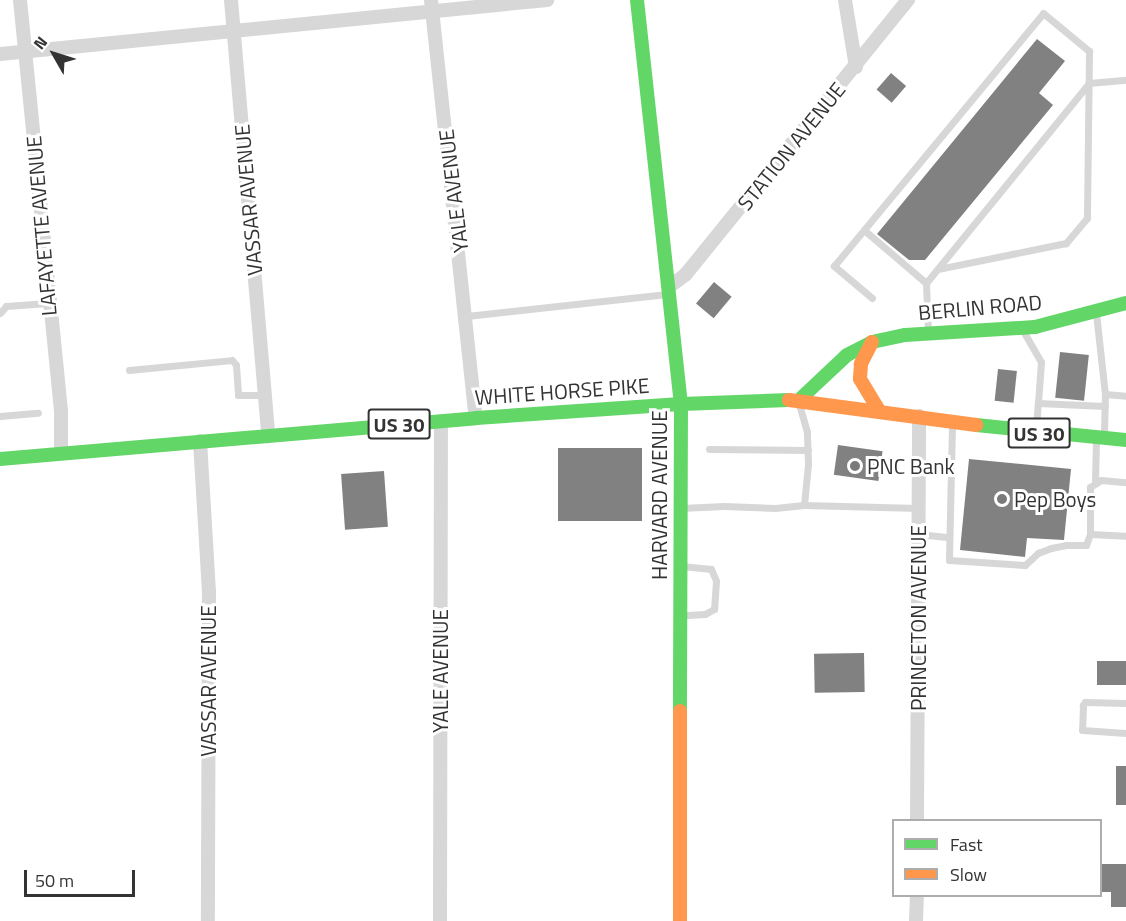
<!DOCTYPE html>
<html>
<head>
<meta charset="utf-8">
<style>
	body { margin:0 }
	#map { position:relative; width:1126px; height:921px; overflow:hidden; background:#fff; font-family:"Titillium Web",sans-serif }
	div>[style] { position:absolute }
	.building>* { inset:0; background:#818181; transform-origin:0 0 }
	.lane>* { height:7px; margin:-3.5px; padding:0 3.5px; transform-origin:3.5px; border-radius:3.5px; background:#d7d7d7 }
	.street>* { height:14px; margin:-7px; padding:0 7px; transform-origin:7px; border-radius:7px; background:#d7d7d7 }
	.fast>* { height:14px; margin:-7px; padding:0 7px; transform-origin:7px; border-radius:7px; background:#63d668 }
	.slow>* { height:14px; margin:-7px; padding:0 7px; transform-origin:7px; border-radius:7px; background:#ff974d }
	.dots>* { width:16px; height:16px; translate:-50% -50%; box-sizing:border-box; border:3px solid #fff; border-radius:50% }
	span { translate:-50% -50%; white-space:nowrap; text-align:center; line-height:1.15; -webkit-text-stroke:6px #fff; paint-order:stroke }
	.shield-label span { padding:2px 4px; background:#fff; border:2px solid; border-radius:4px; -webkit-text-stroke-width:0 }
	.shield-label { font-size:20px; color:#333; font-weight:700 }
	.street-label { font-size:21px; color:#333 }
	.poi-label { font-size:21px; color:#333 }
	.left { translate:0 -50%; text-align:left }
	.legend { position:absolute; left:892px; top:819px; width:210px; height:78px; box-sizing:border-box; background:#fff; border:2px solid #adadad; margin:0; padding:8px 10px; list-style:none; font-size:18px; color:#333 }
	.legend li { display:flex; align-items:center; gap:12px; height:30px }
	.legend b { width:30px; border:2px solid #adadad }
	.north { position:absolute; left:24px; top:24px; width:60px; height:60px; -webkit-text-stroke:4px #fff; paint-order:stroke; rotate:309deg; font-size:16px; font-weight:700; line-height:24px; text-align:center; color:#333 }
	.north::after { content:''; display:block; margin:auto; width:21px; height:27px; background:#333; clip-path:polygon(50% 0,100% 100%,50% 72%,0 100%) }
	.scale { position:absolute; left:24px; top:870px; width:111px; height:27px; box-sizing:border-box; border:3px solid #333; border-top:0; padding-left:8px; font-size:18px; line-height:21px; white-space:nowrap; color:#333; -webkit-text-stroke:4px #fff; paint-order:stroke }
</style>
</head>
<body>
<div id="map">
	<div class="building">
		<i style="clip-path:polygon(1037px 39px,1065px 61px,1039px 93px,1053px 105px,925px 260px,909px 260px,877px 234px)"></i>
		<i style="left:891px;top:73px;width:20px;height:22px;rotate:41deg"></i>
		<i style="left:714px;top:282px;width:23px;height:28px;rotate:40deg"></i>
		<i style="left:1060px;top:352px;width:29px;height:46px;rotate:6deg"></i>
		<i style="left:998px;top:369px;width:19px;height:32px;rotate:6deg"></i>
		<i style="left:838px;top:445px;width:45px;height:30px;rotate:8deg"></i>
		<i style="left:558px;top:448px;width:84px;height:73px"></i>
		<i style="clip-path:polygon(969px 459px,1071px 469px,1064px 540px,1027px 538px,1025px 557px,960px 550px)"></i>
		<i style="left:384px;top:471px;width:56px;height:43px;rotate:86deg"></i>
		<i style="left:864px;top:653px;width:39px;height:50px;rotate:89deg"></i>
		<i style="left:1097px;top:661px;width:29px;height:24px"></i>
		<i style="left:1116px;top:766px;width:10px;height:39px"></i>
		<i style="clip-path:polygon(1102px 864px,1126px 864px,1126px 907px,1111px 907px,1111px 892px,1101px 892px)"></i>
	</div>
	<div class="lane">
		<i style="left:864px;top:230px;width:82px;rotate:40.5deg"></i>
		<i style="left:872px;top:298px;width:50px;rotate:-139.9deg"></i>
		<i style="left:834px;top:266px;width:328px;rotate:-50.4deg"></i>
		<i style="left:1043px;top:13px;width:60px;rotate:39.6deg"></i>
		<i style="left:1089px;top:51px;width:167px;rotate:90.7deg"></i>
		<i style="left:1087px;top:218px;width:33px;rotate:130deg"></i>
		<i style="left:1066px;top:243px;width:131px;rotate:168.5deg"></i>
		<i style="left:0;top:313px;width:9px;rotate:-49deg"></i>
		<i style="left:6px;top:306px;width:42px;rotate:-4.1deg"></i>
		<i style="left:1096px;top:313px;width:81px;rotate:83.7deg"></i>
		<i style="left:467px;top:316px;width:201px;rotate:-6.3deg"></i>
		<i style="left:1022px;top:329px;width:38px;rotate:60deg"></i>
		<i style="left:1041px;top:362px;width:41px;rotate:94.2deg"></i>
		<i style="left:928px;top:331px;width:48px;rotate:-92.4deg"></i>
		<i style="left:926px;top:283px;width:258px;rotate:-50.8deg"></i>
		<i style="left:1089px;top:83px;width:37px;rotate:-5deg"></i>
		<i style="left:129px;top:370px;width:103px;rotate:-5.5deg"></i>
		<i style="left:232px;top:360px;width:6px;rotate:51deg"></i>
		<i style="left:236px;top:365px;width:30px;rotate:86deg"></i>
		<i style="left:238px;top:395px;width:26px"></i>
		<i style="left:0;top:416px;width:38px;rotate:-5deg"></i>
		<i style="left:952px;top:426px;width:134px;rotate:91.3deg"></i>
		<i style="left:949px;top:560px;width:76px;rotate:3.8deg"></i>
		<i style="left:1025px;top:565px;width:18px;rotate:-43deg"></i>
		<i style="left:1038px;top:553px;width:14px;rotate:-21deg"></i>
		<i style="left:1051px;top:548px;width:15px;rotate:-11deg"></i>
		<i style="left:1066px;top:545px;width:20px"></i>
		<i style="left:1086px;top:545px;width:12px;rotate:-70deg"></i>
		<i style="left:1090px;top:534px;width:47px;rotate:-90deg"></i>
		<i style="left:1090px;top:487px;width:13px;rotate:-32deg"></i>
		<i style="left:1101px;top:480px;width:25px;rotate:5deg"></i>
		<i style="left:1036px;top:429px;width:26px;rotate:-86deg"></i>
		<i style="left:1038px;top:403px;width:67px;rotate:2.6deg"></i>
		<i style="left:1104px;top:434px;width:40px;rotate:-88.6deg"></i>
		<i style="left:1105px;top:394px;width:21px;rotate:5deg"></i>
		<i style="left:709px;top:449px;width:99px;rotate:0.6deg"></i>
		<i style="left:1095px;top:482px;width:42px;rotate:-88.6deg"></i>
		<i style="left:804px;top:505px;width:114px;rotate:1.5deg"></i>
		<i style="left:681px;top:508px;width:43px;rotate:-2.7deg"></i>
		<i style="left:724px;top:506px;width:51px;rotate:2.2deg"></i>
		<i style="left:775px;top:508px;width:29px;rotate:-6deg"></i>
		<i style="left:804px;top:505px;width:41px;rotate:-84.4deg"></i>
		<i style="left:808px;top:464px;width:32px;rotate:-92deg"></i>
		<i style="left:807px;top:432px;width:26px;rotate:-106deg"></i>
		<i style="left:918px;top:534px;width:31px;rotate:6deg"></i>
		<i style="left:1090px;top:534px;width:36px;rotate:3deg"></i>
		<i style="left:682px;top:566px;width:29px;rotate:6deg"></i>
		<i style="left:711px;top:569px;width:13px;rotate:67deg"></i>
		<i style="left:716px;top:581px;width:28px;rotate:94deg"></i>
		<i style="left:714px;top:609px;width:10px;rotate:151deg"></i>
		<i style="left:705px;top:614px;width:22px;rotate:177deg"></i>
		<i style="left:1126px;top:703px;width:41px;rotate:-178.6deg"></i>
		<i style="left:1085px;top:702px;width:4px;rotate:124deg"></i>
		<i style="left:1083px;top:705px;width:25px;rotate:92deg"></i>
		<i style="left:1082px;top:730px;width:44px;rotate:3.9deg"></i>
	</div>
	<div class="street">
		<i style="left:20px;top:0;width:413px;rotate:84.3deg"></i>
		<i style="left:61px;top:411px;width:41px;rotate:90deg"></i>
		<i style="left:231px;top:0;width:438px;rotate:85.1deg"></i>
		<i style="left:431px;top:0;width:420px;rotate:83.9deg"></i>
		<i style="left:845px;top:0;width:68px;rotate:80.7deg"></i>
		<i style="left:0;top:54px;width:550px;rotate:-5.64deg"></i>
		<i style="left:669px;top:287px;width:21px;rotate:-37deg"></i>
		<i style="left:686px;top:274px;width:353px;rotate:-51deg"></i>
		<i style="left:200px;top:441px;width:150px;rotate:86.6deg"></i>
		<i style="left:209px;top:591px;width:330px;rotate:90.2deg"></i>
		<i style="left:917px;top:820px;width:404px;rotate:-89.7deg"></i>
		<i style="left:440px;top:921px;width:500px;rotate:-89.89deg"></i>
		<i style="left:916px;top:921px;width:25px;rotate:-88deg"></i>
	</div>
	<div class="fast">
		<i style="left:637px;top:0;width:406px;rotate:83.8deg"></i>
		<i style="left:681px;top:404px;width:307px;rotate:90.2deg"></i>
		<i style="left:872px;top:342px;width:34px;rotate:-12deg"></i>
		<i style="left:905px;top:335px;width:130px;rotate:-3.5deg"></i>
		<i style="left:1035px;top:327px;width:94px;rotate:-14.8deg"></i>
		<i style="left:798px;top:401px;width:67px;rotate:-43.2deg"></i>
		<i style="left:847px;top:355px;width:28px;rotate:-27deg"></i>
		<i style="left:976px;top:425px;width:151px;rotate:5.7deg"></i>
		<i style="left:0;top:459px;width:478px;rotate:-4.9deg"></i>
		<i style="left:476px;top:418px;width:205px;rotate:-3.9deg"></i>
		<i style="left:681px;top:404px;width:108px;rotate:-2.1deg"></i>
	</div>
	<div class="slow">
		<i style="left:872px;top:342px;width:25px;rotate:117deg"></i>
		<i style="left:861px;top:364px;width:15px;rotate:94deg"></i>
		<i style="left:860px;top:379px;width:37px;rotate:59deg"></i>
		<i style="left:789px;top:400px;width:189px;rotate:7.6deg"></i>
		<i style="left:680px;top:921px;width:210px;rotate:-90deg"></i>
	</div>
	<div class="dots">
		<i style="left:855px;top:466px;background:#7a7a7a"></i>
		<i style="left:1002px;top:499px;background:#7a7a7a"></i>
	</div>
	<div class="shield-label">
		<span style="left:399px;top:424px">US 30</span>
		<span style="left:1039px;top:433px">US 30</span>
	</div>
	<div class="street-label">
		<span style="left:791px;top:146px;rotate:-51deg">STATION AVENUE</span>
		<span style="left:453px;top:191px;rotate:-97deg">YALE AVENUE</span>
		<span style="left:248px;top:200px;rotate:-95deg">VASSAR AVENUE</span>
		<span style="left:41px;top:226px;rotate:-95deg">LAFAYETTE AVENUE</span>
		<span style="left:980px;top:307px;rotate:-5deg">BERLIN ROAD</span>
		<span style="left:562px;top:391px;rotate:-4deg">WHITE HORSE PIKE</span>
		<span style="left:659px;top:495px;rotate:-90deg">HARVARD AVENUE</span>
		<span style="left:918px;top:618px;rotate:-90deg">PRINCETON AVENUE</span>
		<span style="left:440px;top:671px;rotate:-90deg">YALE AVENUE</span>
		<span style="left:208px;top:681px;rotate:-90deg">VASSAR AVENUE</span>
	</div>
	<div class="poi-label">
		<span class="left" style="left:867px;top:466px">PNC Bank</span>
		<span class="left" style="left:1014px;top:499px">Pep Boys</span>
	</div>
	<ul class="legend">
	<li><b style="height:8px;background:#63d668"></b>Fast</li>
	<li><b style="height:8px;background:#ff974d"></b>Slow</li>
	</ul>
	<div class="north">N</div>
	<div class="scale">50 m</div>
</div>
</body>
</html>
